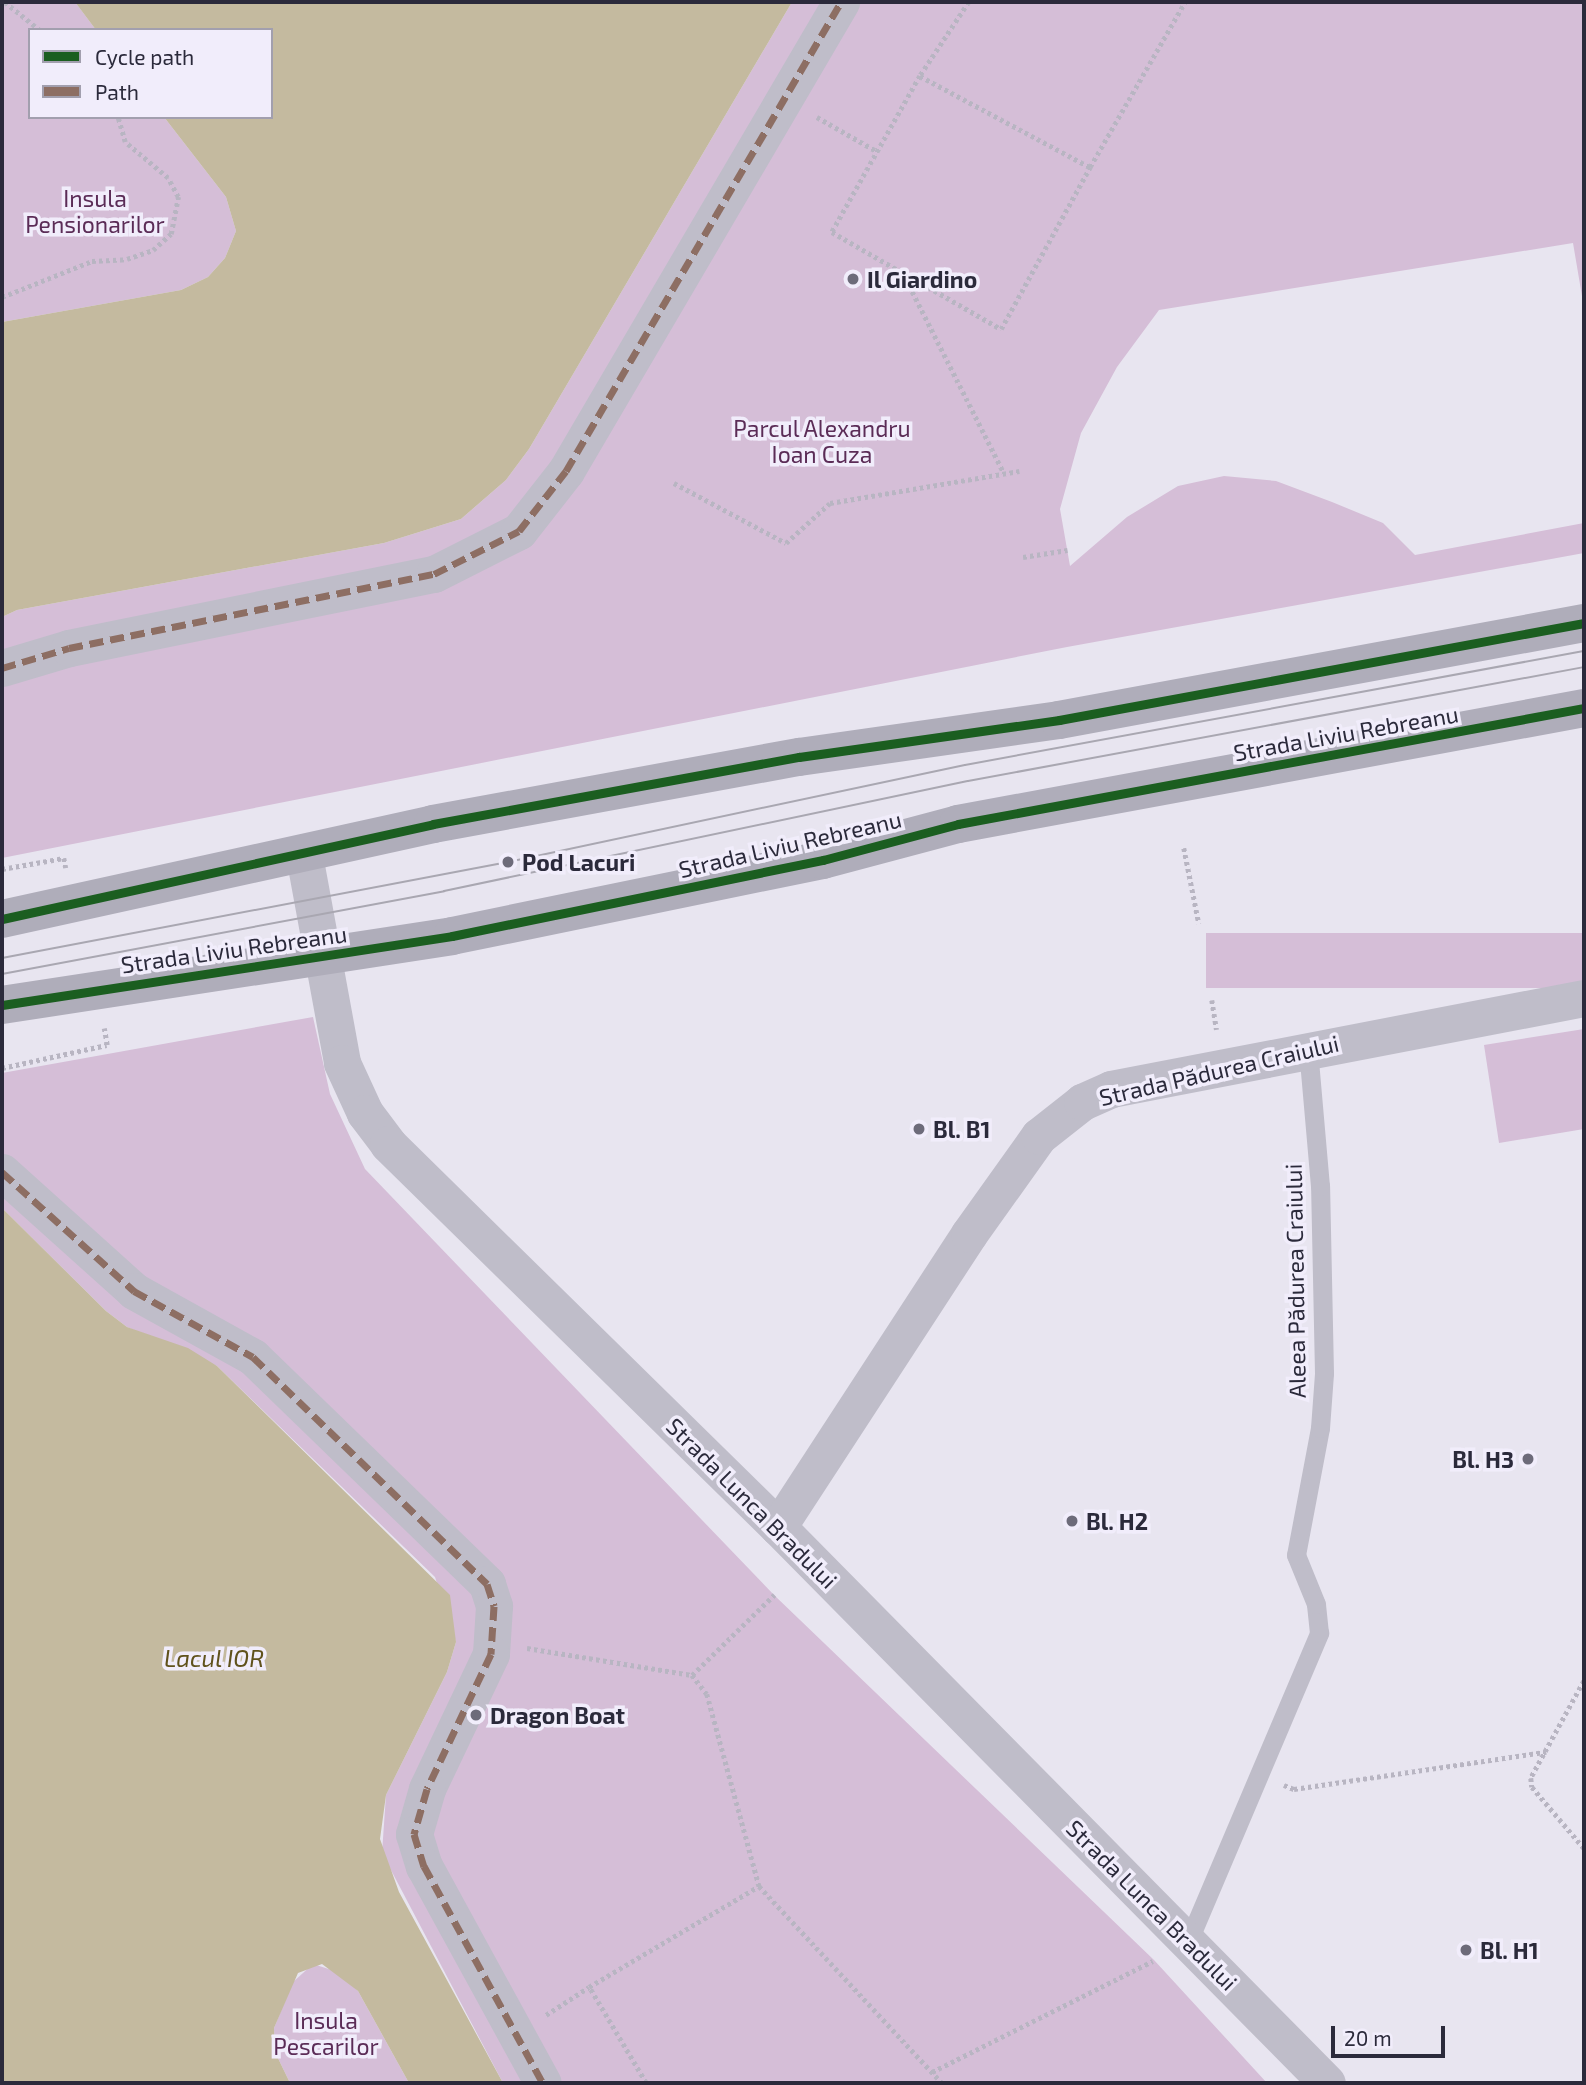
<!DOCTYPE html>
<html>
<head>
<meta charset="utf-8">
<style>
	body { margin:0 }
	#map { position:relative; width:1586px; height:2085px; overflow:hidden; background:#e8e5f0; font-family:"Exo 2",sans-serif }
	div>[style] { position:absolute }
	.green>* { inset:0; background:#d5bed7; transform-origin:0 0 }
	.water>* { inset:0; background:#c4ba9f }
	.path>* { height:4.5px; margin-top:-2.25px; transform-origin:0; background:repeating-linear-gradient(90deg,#b8b5c2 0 3.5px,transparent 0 7px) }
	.lane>* { height:19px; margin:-9.5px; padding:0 9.5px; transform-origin:9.5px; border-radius:9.5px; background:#bfbdc9 }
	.street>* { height:37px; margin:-18.5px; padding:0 18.5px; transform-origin:18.5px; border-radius:18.5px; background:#bfbdc9 }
	.secondary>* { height:38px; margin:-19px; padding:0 19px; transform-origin:19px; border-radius:19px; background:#afadba }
	.tram>* { height:2px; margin:-1px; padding:0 1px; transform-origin:1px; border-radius:1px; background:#a9a7b1 }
	.quiet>* { height:7px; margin-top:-3.5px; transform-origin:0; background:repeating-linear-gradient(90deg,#8d6e63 0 14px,transparent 0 21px) }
	.cycleway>* { height:9px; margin:-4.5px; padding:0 4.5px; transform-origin:4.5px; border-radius:4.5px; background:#1b5e20 }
	.dots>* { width:19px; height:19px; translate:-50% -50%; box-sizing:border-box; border:4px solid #f1edfb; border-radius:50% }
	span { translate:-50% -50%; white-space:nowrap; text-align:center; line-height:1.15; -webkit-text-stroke:7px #f1edfb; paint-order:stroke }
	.park-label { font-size:23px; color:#5b2c57 }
	.poi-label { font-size:23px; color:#2b2a3b; font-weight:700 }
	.left { translate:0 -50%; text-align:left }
	.right { translate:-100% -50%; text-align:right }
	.street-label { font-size:23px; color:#2b2a3b }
	.water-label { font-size:24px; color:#60521c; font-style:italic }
	.frame { position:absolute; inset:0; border:4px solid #2b2a3b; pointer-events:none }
	.legend { position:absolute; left:28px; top:28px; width:245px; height:91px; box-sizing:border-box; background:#f1edfb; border:2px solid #a29fae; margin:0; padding:9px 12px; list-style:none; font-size:21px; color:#2b2a3b }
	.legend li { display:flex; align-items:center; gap:14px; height:35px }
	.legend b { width:35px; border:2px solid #a29fae }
	.scale { position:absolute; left:1331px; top:2026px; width:114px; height:32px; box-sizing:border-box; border:4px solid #2b2a3b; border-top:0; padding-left:9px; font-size:21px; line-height:24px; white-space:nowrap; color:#2b2a3b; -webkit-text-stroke:5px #f1edfb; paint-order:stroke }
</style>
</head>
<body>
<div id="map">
	<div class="green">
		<i style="clip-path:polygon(2px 2px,75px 2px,96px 30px,30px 30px,30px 117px,164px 117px,226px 197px,236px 231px,225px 258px,208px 277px,181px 290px,2px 322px)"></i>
		<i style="clip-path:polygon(792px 2px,1584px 2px,1584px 308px,1573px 243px,1159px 310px,1117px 367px,1081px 433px,1060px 509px,1070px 566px,1127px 517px,1178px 486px,1224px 476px,1276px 481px,1332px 502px,1383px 523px,1415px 555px,1584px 523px,1584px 553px,1067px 647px,2px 858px,2px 617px,17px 610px,384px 543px,461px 519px,506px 480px,529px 449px)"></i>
		<i style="left:1584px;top:933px;width:55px;height:378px;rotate:90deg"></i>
		<i style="clip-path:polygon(313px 1017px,330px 1094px,365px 1169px,774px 1595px,1154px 1960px,1267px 2083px,503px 2083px,382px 1853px,386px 1795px,447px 1672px,456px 1642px,435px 1577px,217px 1366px,127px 1327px,106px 1311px,2px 1208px,2px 1073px)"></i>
		<i style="clip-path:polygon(1584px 1029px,1584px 1129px,1499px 1143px,1484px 1045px)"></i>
		<i style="clip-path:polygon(313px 1964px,338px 1972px,358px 1991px,409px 2083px,290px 2083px,275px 2052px,274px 2028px,293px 1982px)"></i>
	</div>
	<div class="water">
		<i style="clip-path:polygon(75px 2px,792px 2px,529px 449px,506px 480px,461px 519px,384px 543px,17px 610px,2px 617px,2px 322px,181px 290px,208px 277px,225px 258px,236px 231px,226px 197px,164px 117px,271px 117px,271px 30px,96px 30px)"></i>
		<i style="clip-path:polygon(2px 1208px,106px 1311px,127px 1327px,188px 1348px,217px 1366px,450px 1595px,456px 1642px,447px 1672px,386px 1795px,380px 1839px,399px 1892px,503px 2083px,409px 2083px,358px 1991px,322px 1964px,298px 1973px,274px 2028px,275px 2052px,290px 2083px,2px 2083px)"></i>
	</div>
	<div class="path">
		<i style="left:5px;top:2px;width:45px;rotate:38.7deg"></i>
		<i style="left:969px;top:2px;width:89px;rotate:123.5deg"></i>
		<i style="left:920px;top:76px;width:179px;rotate:119.4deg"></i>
		<i style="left:832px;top:232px;width:82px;rotate:30deg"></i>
		<i style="left:903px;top:273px;width:224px;rotate:63.2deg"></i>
		<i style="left:920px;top:76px;width:193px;rotate:28.2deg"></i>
		<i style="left:1090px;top:167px;width:190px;rotate:-60.1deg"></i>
		<i style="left:817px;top:117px;width:70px;rotate:29.8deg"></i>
		<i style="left:904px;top:273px;width:112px;rotate:30deg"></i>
		<i style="left:1001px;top:329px;width:185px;rotate:-61.2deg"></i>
		<i style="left:2px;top:297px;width:97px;rotate:-21.8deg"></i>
		<i style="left:92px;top:261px;width:35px;rotate:-3deg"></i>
		<i style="left:127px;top:259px;width:28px;rotate:-19deg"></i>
		<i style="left:153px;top:250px;width:24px;rotate:-42deg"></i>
		<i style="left:171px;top:234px;width:38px;rotate:-79deg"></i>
		<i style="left:178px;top:197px;width:21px;rotate:-118deg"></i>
		<i style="left:168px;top:178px;width:56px;rotate:-140.1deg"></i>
		<i style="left:125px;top:142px;width:26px;rotate:-106deg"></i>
		<i style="left:674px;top:483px;width:127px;rotate:28.2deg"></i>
		<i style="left:786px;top:543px;width:59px;rotate:-42.3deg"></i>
		<i style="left:830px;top:503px;width:192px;rotate:-9.6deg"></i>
		<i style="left:1023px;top:557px;width:45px;rotate:-9deg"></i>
		<i style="left:1184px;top:848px;width:77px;rotate:78.8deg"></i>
		<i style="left:2px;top:869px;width:63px;rotate:-10.1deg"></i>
		<i style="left:64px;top:858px;width:10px;rotate:79deg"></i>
		<i style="left:1212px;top:1000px;width:30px;rotate:81deg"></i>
		<i style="left:2px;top:1068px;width:107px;rotate:-12.4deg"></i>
		<i style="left:107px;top:1045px;width:17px;rotate:-100deg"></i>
		<i style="left:527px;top:1648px;width:167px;rotate:9.3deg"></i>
		<i style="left:692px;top:1675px;width:115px;rotate:-44.3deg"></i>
		<i style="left:692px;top:1675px;width:24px;rotate:52deg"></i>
		<i style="left:707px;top:1694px;width:199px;rotate:74.8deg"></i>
		<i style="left:759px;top:1886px;width:269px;rotate:47.1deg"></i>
		<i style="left:1584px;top:1681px;width:111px;rotate:118.7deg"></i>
		<i style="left:1531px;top:1778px;width:9px;rotate:84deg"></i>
		<i style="left:1532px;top:1787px;width:80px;rotate:49.6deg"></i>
		<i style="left:1284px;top:1785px;width:11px;rotate:22deg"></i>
		<i style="left:1294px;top:1789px;width:255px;rotate:-8.4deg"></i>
		<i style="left:546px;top:2015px;width:51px;rotate:-33.1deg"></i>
		<i style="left:932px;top:2072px;width:247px;rotate:-26.7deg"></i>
		<i style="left:646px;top:2083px;width:112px;rotate:-120.7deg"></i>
		<i style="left:589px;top:1987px;width:198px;rotate:-30.7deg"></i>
	</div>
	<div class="lane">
		<i style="left:1188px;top:1942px;width:336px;rotate:-67deg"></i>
		<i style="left:1319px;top:1633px;width:29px;rotate:-96deg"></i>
		<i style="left:1316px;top:1604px;width:53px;rotate:-112.2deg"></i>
		<i style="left:1296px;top:1555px;width:129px;rotate:-79.3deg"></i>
		<i style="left:1320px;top:1428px;width:55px;rotate:-85.8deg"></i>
		<i style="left:1324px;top:1373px;width:187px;rotate:-91.2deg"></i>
		<i style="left:1320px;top:1186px;width:138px;rotate:-95deg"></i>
	</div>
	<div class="street">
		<i style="left:2px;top:668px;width:70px;rotate:-16.6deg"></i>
		<i style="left:69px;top:648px;width:372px;rotate:-11.5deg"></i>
		<i style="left:434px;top:574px;width:95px;rotate:-26.8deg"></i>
		<i style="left:519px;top:531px;width:76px;rotate:-51.9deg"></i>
		<i style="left:566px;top:471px;width:544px;rotate:-59.61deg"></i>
		<i style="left:304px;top:855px;width:211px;rotate:79.6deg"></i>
		<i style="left:342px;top:1063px;width:55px;rotate:65.3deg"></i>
		<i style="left:365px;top:1113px;width:39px;rotate:53deg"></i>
		<i style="left:388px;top:1144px;width:547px;rotate:44.48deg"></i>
		<i style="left:778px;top:1527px;width:781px;rotate:45.36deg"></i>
		<i style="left:2px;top:1172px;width:178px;rotate:42deg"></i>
		<i style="left:134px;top:1291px;width:136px;rotate:29deg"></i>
		<i style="left:253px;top:1357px;width:326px;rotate:44.1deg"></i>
		<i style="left:487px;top:1584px;width:23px;rotate:72deg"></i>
		<i style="left:494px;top:1606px;width:48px;rotate:93.6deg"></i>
		<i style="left:491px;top:1654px;width:149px;rotate:115.4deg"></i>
		<i style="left:427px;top:1789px;width:47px;rotate:106.1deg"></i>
		<i style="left:414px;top:1834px;width:34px;rotate:73deg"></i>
		<i style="left:424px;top:1866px;width:247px;rotate:61.3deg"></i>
		<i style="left:778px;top:1527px;width:350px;rotate:-56.9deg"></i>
		<i style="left:969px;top:1234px;width:120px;rotate:-54.5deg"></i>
		<i style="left:1039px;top:1136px;width:55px;rotate:-38.3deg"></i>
		<i style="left:1082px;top:1102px;width:32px;rotate:-24deg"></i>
		<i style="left:1111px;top:1089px;width:482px;rotate:-10.9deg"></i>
	</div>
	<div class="secondary">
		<i style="left:2px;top:919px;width:441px;rotate:-12.4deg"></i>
		<i style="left:433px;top:824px;width:372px;rotate:-10.4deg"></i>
		<i style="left:799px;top:757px;width:263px;rotate:-8.1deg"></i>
		<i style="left:1059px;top:720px;width:534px;rotate:-10.47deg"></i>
		<i style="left:2px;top:1005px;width:455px;rotate:-8.7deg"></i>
		<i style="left:452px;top:936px;width:379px;rotate:-11.6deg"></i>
		<i style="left:823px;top:860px;width:140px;rotate:-14.9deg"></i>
		<i style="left:958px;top:824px;width:637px;rotate:-10.5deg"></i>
	</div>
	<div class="tram">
		<i style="left:2px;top:958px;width:515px;rotate:-10.74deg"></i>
		<i style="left:508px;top:862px;width:467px;rotate:-12deg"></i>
		<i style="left:965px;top:765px;width:629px;rotate:-10.44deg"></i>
		<i style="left:2px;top:974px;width:450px;rotate:-10.6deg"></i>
		<i style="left:444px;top:891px;width:535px;rotate:-11.86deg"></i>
		<i style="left:968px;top:781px;width:626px;rotate:-10.48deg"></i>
	</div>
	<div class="quiet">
		<i style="left:2px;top:668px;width:70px;rotate:-16.6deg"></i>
		<i style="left:69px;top:648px;width:372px;rotate:-11.5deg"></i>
		<i style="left:434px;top:574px;width:95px;rotate:-26.8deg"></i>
		<i style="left:519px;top:531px;width:76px;rotate:-51.9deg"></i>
		<i style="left:566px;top:471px;width:544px;rotate:-59.61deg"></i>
		<i style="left:2px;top:1172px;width:178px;rotate:42deg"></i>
		<i style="left:134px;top:1291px;width:136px;rotate:29deg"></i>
		<i style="left:253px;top:1357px;width:326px;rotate:44.1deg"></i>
		<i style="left:487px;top:1584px;width:23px;rotate:72deg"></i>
		<i style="left:494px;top:1606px;width:48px;rotate:93.6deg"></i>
		<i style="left:491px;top:1654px;width:149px;rotate:115.4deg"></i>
		<i style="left:427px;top:1789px;width:47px;rotate:106.1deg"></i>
		<i style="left:414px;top:1834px;width:34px;rotate:73deg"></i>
		<i style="left:424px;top:1866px;width:247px;rotate:61.3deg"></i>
	</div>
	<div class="cycleway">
		<i style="left:2px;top:919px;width:441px;rotate:-12.4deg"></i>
		<i style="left:433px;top:824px;width:372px;rotate:-10.4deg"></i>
		<i style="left:799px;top:757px;width:263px;rotate:-8.1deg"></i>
		<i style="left:1059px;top:720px;width:534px;rotate:-10.47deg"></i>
		<i style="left:2px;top:1005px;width:455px;rotate:-8.7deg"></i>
		<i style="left:452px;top:936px;width:379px;rotate:-11.6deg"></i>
		<i style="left:823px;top:860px;width:140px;rotate:-14.9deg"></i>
		<i style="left:958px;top:824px;width:637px;rotate:-10.5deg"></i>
	</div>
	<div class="dots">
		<i style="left:853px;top:279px;background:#6d6b7a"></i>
		<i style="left:508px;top:862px;background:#6d6b7a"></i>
		<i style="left:919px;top:1129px;background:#6d6b7a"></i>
		<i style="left:1528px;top:1459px;background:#6d6b7a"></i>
		<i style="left:1072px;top:1521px;background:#6d6b7a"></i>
		<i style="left:476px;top:1715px;background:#6d6b7a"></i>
		<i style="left:1466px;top:1950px;background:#6d6b7a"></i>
	</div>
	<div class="park-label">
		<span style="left:95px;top:211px">Insula<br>Pensionarilor</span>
		<span style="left:822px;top:441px">Parcul Alexandru<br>Ioan Cuza</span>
		<span style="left:326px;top:2033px">Insula<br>Pescarilor</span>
	</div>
	<div class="poi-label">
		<span class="left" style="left:867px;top:279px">Il Giardino</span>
		<span class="left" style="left:522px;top:862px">Pod Lacuri</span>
		<span class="left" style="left:933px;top:1129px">Bl. B1</span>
		<span class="right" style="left:1514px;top:1459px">Bl. H3</span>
		<span class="left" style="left:1086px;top:1521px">Bl. H2</span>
		<span class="left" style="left:490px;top:1715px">Dragon Boat</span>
		<span class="left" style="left:1480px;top:1950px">Bl. H1</span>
	</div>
	<div class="street-label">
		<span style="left:1346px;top:733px;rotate:-10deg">Strada Liviu Rebreanu</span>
		<span style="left:790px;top:844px;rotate:-13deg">Strada Liviu Rebreanu</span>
		<span style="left:234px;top:949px;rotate:-8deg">Strada Liviu Rebreanu</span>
		<span style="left:1219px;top:1070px;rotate:-13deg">Strada Pădurea Craiului</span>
		<span style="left:1295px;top:1281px;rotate:-91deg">Aleea Pădurea Craiului</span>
		<span style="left:752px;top:1503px;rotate:45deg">Strada Lunca Bradului</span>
		<span style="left:1152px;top:1905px;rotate:45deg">Strada Lunca Bradului</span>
	</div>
	<div class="water-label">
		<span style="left:214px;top:1658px">Lacul IOR</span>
	</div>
	<div class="frame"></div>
	<ul class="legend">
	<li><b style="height:9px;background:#1b5e20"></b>Cycle path</li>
	<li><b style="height:9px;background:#8d6e63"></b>Path</li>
	</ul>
	<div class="scale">20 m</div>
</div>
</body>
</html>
